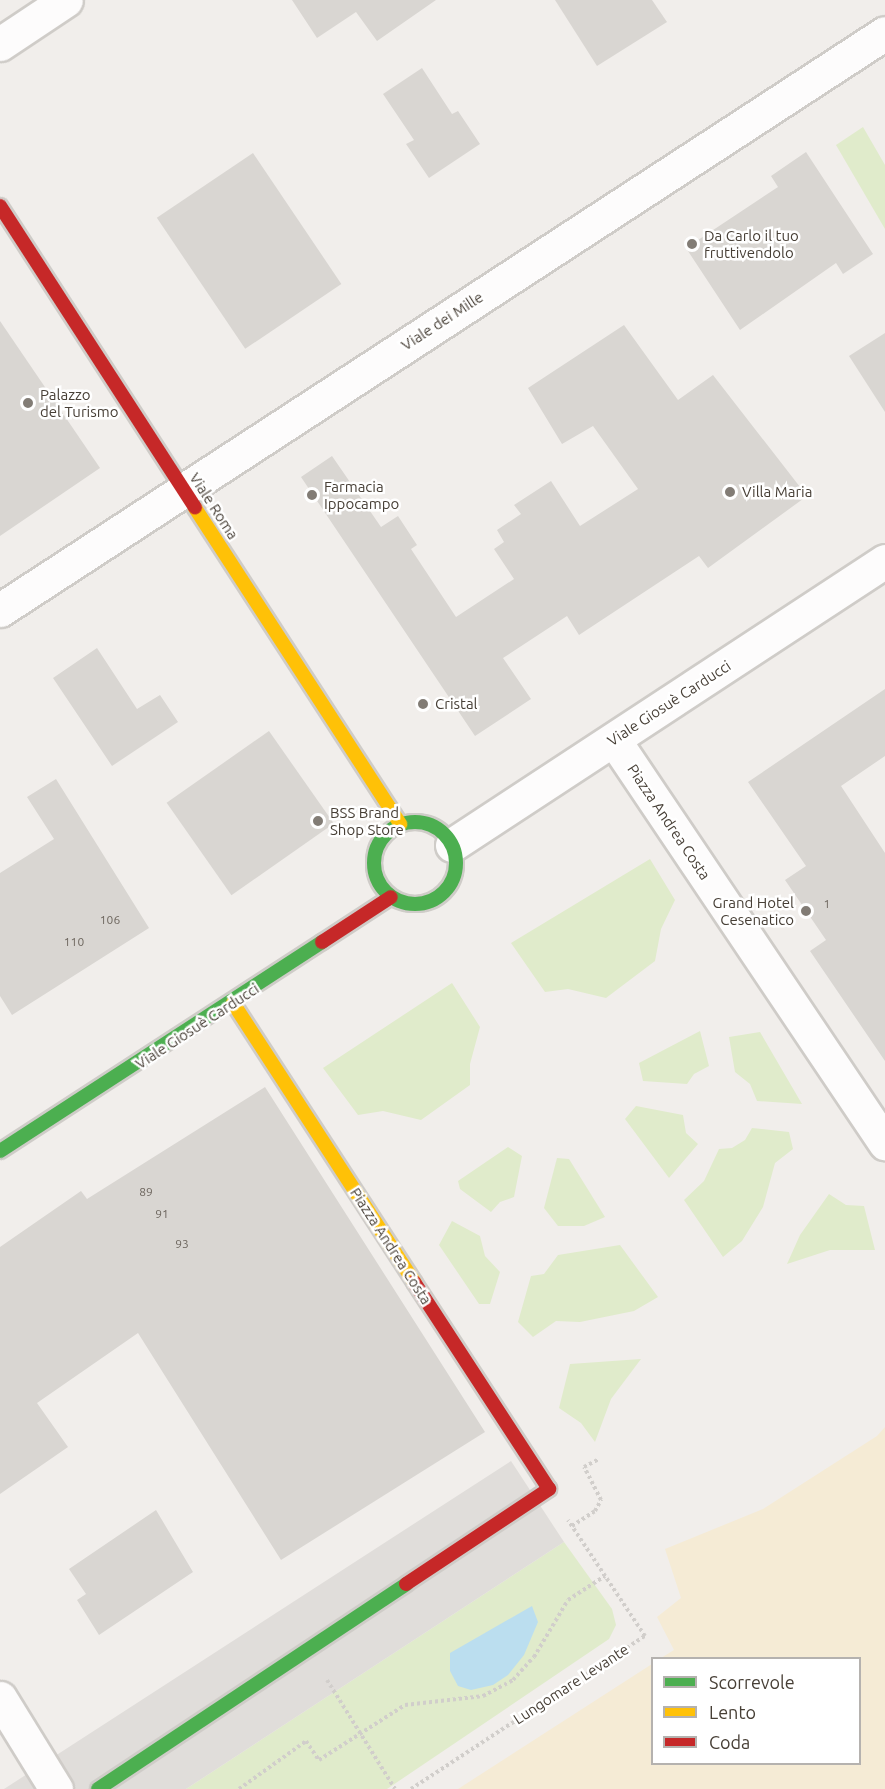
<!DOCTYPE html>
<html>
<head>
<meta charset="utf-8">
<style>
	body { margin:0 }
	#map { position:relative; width:885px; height:1789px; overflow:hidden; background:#f1eeeb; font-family:Ubuntu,sans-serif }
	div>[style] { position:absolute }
	.green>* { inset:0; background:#e0ebcb }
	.sand>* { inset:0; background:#f5ebd5 }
	.parking>* { inset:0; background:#e0ddda }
	.water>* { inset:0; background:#bbdeef }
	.building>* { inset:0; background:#d9d6d2; transform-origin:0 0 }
	.path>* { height:4px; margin-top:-2px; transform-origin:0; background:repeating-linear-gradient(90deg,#d1cecb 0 3px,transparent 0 6px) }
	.roads { filter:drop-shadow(2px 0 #cfccc8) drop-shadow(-2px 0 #cfccc8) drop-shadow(0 2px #cfccc8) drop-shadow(0 -2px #cfccc8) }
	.street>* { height:33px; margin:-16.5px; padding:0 16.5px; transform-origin:16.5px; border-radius:16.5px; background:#fdfcfc }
	.fast>* { height:14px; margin:-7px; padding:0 7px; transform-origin:7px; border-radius:7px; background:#4caf50 }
	.fast>.ring { margin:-7px; padding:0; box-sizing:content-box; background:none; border:14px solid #4caf50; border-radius:50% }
	.slow>* { height:14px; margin:-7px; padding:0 7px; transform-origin:7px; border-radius:7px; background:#ffc107 }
	.jam>* { height:14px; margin:-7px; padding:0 7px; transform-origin:7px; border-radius:7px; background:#c62828 }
	.dots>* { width:16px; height:16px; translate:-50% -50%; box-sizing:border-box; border:3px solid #fff; border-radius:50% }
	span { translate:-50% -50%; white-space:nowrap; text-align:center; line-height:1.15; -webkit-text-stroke:5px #fff; paint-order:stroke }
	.number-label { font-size:12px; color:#6d665e }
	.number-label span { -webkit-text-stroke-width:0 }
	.poi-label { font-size:15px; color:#473f36 }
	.left { translate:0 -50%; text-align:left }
	.right { translate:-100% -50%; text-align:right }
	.street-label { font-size:15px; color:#473f36 }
	.legend { position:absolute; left:651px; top:1657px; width:210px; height:108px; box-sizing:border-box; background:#fff; border:2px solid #b5b2af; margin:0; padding:8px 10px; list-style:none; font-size:18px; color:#473f36 }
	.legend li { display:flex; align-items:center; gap:12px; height:30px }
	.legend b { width:30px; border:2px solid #b5b2af }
</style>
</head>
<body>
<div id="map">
	<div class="green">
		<i style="clip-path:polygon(863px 127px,885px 165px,885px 229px,836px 145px)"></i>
		<i style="clip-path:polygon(650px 859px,675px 900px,661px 929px,655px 961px,606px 998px,568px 989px,545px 992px,511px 943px)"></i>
		<i style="clip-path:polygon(452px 983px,480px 1027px,470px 1064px,470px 1085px,421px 1120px,383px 1111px,358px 1115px,323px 1068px)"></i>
		<i style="clip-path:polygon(700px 1031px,709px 1066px,694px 1074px,687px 1084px,643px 1081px,639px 1063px)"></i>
		<i style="clip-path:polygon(760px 1032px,802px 1104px,757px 1101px,750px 1084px,735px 1072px,729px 1037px)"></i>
		<i style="clip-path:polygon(636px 1106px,683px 1115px,686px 1133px,698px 1144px,669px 1178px,625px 1119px)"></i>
		<i style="clip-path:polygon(752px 1128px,789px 1132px,793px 1149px,775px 1163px,763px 1207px,742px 1241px,723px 1257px,684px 1200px,704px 1181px,719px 1149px,732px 1148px,745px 1140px)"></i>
		<i style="clip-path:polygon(508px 1147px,522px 1156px,514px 1197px,500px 1202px,491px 1212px,460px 1189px,458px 1181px)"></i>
		<i style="clip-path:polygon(557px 1158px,569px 1159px,605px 1217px,584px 1226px,558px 1226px,544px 1208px)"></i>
		<i style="clip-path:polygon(829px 1194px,846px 1205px,864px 1206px,875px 1250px,830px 1250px,787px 1264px,800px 1235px)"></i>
		<i style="clip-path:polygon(452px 1221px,480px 1236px,485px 1256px,500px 1272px,490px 1304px,479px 1304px,439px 1245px)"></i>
		<i style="clip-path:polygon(620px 1245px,658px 1297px,634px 1311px,580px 1322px,556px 1321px,533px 1337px,518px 1322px,531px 1276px,544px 1274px,558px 1255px)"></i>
		<i style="clip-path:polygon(641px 1359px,611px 1399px,595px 1442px,581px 1423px,559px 1408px,570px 1364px)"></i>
		<i style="clip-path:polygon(564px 1542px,612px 1609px,616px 1625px,609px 1639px,387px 1789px,186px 1789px)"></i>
	</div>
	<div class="sand">
		<i style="clip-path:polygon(885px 1427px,885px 1789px,458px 1789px,652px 1664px,652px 1764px,860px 1764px,860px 1658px,661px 1658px,674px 1650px,657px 1617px,681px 1598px,665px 1549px,763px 1509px,877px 1436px)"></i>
	</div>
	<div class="parking">
		<i style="clip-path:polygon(511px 1461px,564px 1542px,186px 1789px,4px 1789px)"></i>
	</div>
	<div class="water">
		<i style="clip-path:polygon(532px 1606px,538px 1622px,524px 1655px,508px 1675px,493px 1685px,471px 1690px,458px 1686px,450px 1671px,450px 1653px)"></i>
	</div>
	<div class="building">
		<i style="clip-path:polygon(292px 0,436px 0,377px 41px,356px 12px,317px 38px)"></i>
		<i style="clip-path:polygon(555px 0,652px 0,667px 22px,597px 66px)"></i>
		<i style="clip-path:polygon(422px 68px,452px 114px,458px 111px,480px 144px,429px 178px,406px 144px,414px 140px,383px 94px)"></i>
		<i style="clip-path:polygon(806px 152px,873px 254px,843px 274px,836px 263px,740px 330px,686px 248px,778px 187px,771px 176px)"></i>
		<i style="left:253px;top:153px;width:158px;height:116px;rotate:56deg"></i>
		<i style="clip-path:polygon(0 321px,100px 468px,0 536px)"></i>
		<i style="clip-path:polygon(624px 325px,678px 400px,713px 375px,807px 496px,708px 568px,699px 556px,579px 635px,567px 616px,503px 658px,531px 699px,475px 736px,301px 477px,332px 456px,381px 527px,398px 516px,417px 545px,411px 549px,456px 617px,514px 579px,494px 549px,504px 542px,497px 530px,521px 514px,514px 505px,551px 481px,580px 526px,638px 489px,593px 426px,562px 444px,528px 388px)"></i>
		<i style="clip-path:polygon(885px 333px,885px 412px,849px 356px)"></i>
		<i style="clip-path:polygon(97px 648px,137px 709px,160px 695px,178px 722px,112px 766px,53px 678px)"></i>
		<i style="clip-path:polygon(885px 689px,885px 756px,841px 786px,885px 853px,885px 1061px,810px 951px,826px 940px,785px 880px,806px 866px,748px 782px)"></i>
		<i style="left:269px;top:731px;width:113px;height:125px;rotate:55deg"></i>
		<i style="clip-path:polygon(56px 779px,149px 928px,12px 1015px,0 996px,0 873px,54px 839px,27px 797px)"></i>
		<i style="clip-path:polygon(265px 1087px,485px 1432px,281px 1560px,138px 1333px,37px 1403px,68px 1447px,0 1494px,0 1247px,81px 1191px,87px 1199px)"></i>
		<i style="clip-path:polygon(156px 1510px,193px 1572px,99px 1635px,77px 1600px,86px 1594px,69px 1569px)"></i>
	</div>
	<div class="path">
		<i style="left:572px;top:1526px;width:27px;rotate:-33deg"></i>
		<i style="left:595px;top:1511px;width:13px;rotate:-61deg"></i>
		<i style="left:601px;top:1500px;width:37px;rotate:-117deg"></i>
		<i style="left:584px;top:1467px;width:17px;rotate:-28deg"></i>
		<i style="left:327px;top:1680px;width:128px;rotate:58deg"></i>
		<i style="left:239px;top:1789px;width:82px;rotate:-35.6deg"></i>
		<i style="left:306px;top:1741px;width:23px;rotate:56deg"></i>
		<i style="left:319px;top:1760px;width:102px;rotate:-32.6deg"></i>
		<i style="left:405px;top:1705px;width:79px;rotate:-6.6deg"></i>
		<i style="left:483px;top:1696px;width:34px;rotate:-28deg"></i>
		<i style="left:513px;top:1680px;width:31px;rotate:-48deg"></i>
		<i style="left:534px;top:1657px;width:66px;rotate:-59.2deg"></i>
		<i style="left:568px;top:1600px;width:44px;rotate:-33deg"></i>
		<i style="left:411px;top:1789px;width:280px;rotate:-33.2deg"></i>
		<i style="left:645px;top:1636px;width:139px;rotate:-123.6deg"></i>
	</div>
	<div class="roads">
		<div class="street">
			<i style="left:0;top:44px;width:79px;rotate:-33.7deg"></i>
			<i style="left:0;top:610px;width:1056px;rotate:-33.1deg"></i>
			<i style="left:614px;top:740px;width:486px;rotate:56.1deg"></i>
			<i style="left:452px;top:845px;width:518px;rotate:-33.26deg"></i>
			<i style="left:0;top:1698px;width:107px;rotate:58.4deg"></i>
		</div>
		<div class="fast">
			<i class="ring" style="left:374px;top:822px;width:68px;height:68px"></i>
			<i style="left:0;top:1151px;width:384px;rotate:-33deg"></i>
			<i style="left:98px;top:1789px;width:370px;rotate:-33.6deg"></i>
		</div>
		<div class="slow">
			<i style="left:195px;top:508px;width:377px;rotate:57deg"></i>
			<i style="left:233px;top:1003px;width:333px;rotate:57deg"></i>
		</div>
		<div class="jam">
			<i style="left:0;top:206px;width:359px;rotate:57.1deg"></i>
			<i style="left:322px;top:942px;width:82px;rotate:-33.1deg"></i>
			<i style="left:406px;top:1584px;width:172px;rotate:-33.6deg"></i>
			<i style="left:549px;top:1489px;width:247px;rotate:-123.1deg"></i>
		</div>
	</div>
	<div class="dots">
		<i style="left:692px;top:244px;background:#827c75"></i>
		<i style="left:28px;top:403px;background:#827c75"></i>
		<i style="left:730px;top:492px;background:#827c75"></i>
		<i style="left:312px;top:495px;background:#827c75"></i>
		<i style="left:423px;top:704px;background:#827c75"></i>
		<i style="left:318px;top:821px;background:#827c75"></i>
		<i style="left:806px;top:911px;background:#827c75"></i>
	</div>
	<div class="number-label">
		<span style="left:827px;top:904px">1</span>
		<span style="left:110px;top:920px">106</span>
		<span style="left:74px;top:942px">110</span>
		<span style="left:146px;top:1192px">89</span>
		<span style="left:162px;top:1214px">91</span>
		<span style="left:182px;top:1244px">93</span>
	</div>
	<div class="poi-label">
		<span class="left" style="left:704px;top:244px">Da Carlo il tuo<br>fruttivendolo</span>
		<span class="left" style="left:40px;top:403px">Palazzo<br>del Turismo</span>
		<span class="left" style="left:324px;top:495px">Farmacia<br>Ippocampo</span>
		<span class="left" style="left:742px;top:492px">Villa Maria</span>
		<span class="left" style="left:435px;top:704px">Cristal</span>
		<span class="left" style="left:330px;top:821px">BSS Brand<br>Shop Store</span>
		<span class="right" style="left:794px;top:911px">Grand Hotel<br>Cesenatico</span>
	</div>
	<div class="street-label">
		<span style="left:442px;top:321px;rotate:-33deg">Viale dei Mille</span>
		<span style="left:214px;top:506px;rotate:57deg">Viale Roma</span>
		<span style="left:669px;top:703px;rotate:-33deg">Viale Giosuè Carducci</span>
		<span style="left:669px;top:822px;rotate:56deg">Piazza Andrea Costa</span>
		<span style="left:197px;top:1026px;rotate:-33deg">Viale Giosuè Carducci</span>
		<span style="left:391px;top:1246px;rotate:57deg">Piazza Andrea Costa</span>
		<span style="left:571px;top:1684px;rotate:-33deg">Lungomare Levante</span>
	</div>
	<ul class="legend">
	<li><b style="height:8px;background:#4caf50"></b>Scorrevole</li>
	<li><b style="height:8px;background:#ffc107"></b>Lento</li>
	<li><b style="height:8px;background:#c62828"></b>Coda</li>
	</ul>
</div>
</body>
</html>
